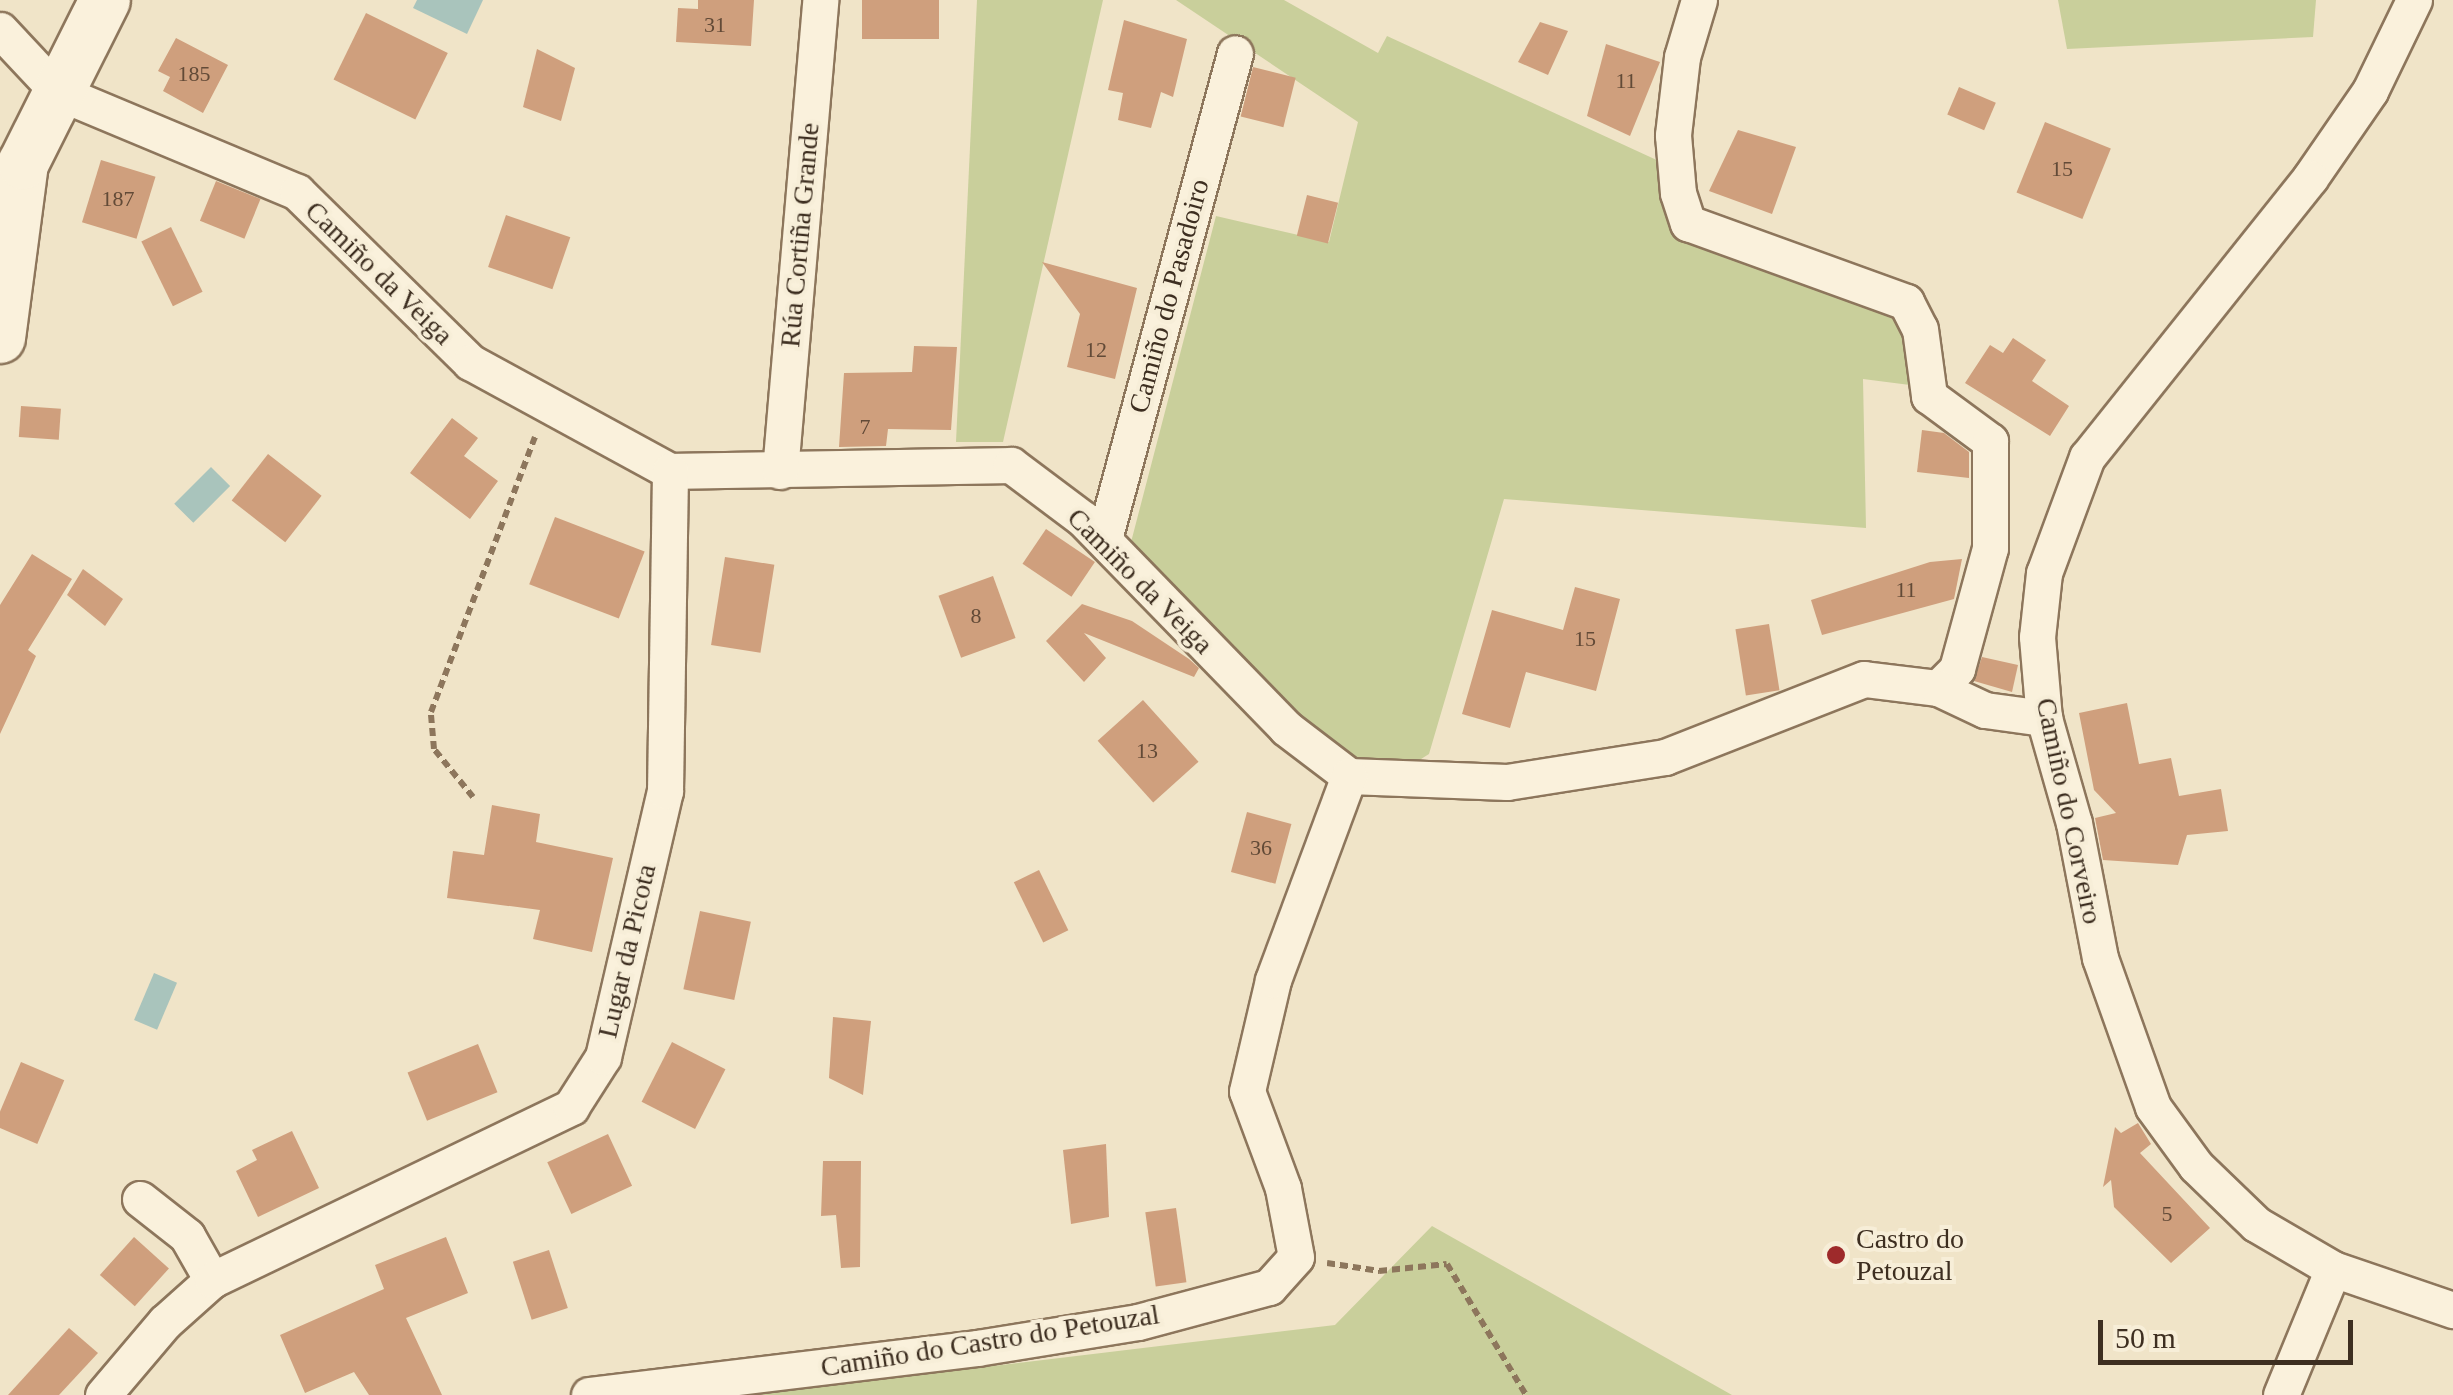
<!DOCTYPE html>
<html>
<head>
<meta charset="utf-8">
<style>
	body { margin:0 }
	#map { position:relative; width:2453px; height:1395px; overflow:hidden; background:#f0e4c8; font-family:"Times New Roman",serif }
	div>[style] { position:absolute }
	.green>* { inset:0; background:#c9cf9b }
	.water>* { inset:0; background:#a9c4bc; transform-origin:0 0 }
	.building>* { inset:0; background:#cf9f7d; transform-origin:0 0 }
	.path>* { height:6px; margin-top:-3px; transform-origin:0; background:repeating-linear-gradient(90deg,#8d765c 0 8px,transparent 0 13px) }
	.roads { filter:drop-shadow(2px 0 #8d765c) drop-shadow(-2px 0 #8d765c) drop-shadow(0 2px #8d765c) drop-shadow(0 -2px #8d765c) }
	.street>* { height:35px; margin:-17.5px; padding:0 17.5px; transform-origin:17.5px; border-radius:17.5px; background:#faf1dc }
	.secondary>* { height:50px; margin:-25px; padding:0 25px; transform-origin:25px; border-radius:25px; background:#faf1dc }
	.dots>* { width:28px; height:28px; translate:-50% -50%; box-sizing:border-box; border:5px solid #f7eed8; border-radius:50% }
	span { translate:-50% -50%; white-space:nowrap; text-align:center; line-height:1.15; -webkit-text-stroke:8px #f7eed8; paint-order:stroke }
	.number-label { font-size:22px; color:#624a37 }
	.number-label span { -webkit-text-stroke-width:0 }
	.street-label { font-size:28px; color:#3d2e20 }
	.poi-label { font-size:28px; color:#3d2e20 }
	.left { translate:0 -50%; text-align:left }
	.scale { position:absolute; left:2098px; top:1320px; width:255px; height:45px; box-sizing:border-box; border:5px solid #3d2e20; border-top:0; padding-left:12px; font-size:30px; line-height:35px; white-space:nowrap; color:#3d2e20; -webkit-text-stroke:8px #f7eed8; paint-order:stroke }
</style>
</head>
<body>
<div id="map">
	<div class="green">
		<i style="clip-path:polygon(977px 0,1103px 0,1003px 442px,956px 442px)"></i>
		<i style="clip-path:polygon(1176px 0,1284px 0,1378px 53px,1387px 36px,1661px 162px,1663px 202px,1899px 315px,1907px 329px,1910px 385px,1863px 379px,1866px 528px,1504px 499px,1429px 754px,1410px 766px,1356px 762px,1253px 681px,1130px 546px,1216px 216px,1329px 242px,1358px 122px)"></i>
		<i style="clip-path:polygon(2058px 0,2316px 0,2313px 37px,2067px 49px)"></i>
		<i style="clip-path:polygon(1432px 1226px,1732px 1395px,751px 1395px,1335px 1325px)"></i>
	</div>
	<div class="water">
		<i style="clip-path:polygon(417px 0,483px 0,467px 34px,413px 8px)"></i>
		<i style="left:211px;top:467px;width:27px;height:52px;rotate:45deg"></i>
		<i style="left:154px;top:973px;width:25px;height:51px;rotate:23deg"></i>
	</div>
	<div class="building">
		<i style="clip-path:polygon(698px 0,754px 0,751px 46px,676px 42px,678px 8px,698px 9px)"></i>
		<i style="left:862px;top:0;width:77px;height:39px"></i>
		<i style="left:366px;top:13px;width:91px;height:74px;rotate:26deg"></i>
		<i style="clip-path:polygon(1124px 20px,1187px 39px,1173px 97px,1161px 92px,1151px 128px,1118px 120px,1123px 93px,1108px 90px)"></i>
		<i style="clip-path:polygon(1540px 22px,1568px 31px,1548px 75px,1518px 62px)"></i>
		<i style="clip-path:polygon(176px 38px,228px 65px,203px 113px,163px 91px,170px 77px,158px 71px)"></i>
		<i style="clip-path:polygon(1606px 44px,1660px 62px,1630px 136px,1587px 116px)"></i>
		<i style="clip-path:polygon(537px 49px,575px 68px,561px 121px,523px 107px)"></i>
		<i style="left:1253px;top:67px;width:44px;height:51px;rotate:14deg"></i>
		<i style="left:1959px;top:87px;width:40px;height:30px;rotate:23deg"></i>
		<i style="left:2045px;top:122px;width:71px;height:76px;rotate:22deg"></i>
		<i style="clip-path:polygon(1738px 130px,1796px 147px,1772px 214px,1709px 191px)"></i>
		<i style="left:101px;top:160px;width:57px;height:65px;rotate:17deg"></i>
		<i style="left:216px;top:181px;width:48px;height:43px;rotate:22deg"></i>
		<i style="left:1307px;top:195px;width:32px;height:42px;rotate:14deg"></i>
		<i style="left:506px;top:215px;width:68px;height:55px;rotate:19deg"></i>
		<i style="left:171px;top:227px;width:72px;height:33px;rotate:64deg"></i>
		<i style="clip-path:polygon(1042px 262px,1137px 288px,1115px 379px,1067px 367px,1080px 314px)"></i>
		<i style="clip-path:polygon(2013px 338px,2046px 360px,2032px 381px,2069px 406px,2050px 436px,1965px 383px,1990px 345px,2003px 353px)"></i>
		<i style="clip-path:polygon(914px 346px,957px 347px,951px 430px,888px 429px,886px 446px,839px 447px,844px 373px,912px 372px)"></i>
		<i style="left:21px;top:406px;width:40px;height:31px;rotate:4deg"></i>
		<i style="clip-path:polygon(452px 418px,478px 438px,464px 456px,498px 481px,470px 519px,410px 473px)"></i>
		<i style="clip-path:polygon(1922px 430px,1944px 433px,1969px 452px,1969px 478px,1917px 472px)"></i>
		<i style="left:268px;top:454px;width:68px;height:59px;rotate:38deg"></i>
		<i style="left:555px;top:517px;width:96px;height:72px;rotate:21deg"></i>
		<i style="left:1046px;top:529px;width:59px;height:42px;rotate:34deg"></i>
		<i style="clip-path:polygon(32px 554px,72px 579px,28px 650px,36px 656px,0 734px,0 605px)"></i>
		<i style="left:725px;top:557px;width:50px;height:89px;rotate:9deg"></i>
		<i style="clip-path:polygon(1962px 559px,1954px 599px,1822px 635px,1811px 600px,1930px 562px)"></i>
		<i style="clip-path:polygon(83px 569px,123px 599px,105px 626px,67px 595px)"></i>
		<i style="left:993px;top:576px;width:66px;height:58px;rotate:70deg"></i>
		<i style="clip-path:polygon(1575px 587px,1620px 599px,1596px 691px,1526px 672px,1510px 728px,1462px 714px,1492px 610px,1563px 630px)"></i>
		<i style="clip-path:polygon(1082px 604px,1132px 621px,1189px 659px,1199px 668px,1194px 677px,1084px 633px,1106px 658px,1084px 682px,1046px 641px)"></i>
		<i style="left:1769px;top:624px;width:67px;height:34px;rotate:81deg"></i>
		<i style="clip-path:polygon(1982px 657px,2018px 665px,2012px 692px,1974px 681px)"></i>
		<i style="left:1143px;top:700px;width:83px;height:61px;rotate:48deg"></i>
		<i style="clip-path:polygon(2127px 703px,2139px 764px,2171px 758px,2179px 796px,2221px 789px,2228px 831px,2187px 835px,2178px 865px,2103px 860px,2095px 818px,2116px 813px,2094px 790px,2079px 713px)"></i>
		<i style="clip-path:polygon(492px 805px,540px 814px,536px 842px,613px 858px,592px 952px,533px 939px,540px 910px,447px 898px,453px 851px,484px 855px)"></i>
		<i style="left:1247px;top:812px;width:46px;height:62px;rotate:15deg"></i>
		<i style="left:1039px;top:870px;width:67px;height:28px;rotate:64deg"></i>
		<i style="left:700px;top:911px;width:52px;height:80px;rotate:12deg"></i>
		<i style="clip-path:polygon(833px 1017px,871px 1021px,863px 1095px,829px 1078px)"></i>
		<i style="left:672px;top:1042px;width:60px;height:67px;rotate:27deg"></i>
		<i style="left:478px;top:1044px;width:52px;height:76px;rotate:68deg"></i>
		<i style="left:21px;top:1062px;width:47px;height:69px;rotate:23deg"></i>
		<i style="clip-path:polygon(2138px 1123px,2151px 1144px,2140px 1153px,2210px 1228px,2171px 1263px,2114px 1207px,2111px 1180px,2103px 1187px,2115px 1127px,2121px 1133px)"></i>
		<i style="clip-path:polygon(292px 1131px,319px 1188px,258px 1217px,236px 1171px,257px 1160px,252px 1150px)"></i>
		<i style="left:608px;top:1134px;width:57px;height:67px;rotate:65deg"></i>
		<i style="clip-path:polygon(1106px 1144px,1109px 1217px,1071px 1224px,1063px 1150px)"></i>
		<i style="clip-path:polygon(823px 1161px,861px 1161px,860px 1267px,841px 1268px,836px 1215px,821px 1216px)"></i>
		<i style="left:1176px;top:1208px;width:75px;height:31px;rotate:82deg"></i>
		<i style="left:134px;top:1237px;width:47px;height:51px;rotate:42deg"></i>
		<i style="clip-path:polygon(446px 1237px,468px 1293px,406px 1318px,442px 1395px,369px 1395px,354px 1372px,305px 1393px,280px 1335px,384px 1289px,375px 1265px)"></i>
		<i style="left:549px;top:1250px;width:61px;height:38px;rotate:72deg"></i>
		<i style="clip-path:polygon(69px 1328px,98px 1353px,59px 1395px,8px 1395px)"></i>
	</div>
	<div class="path">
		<i style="left:473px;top:797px;width:62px;rotate:-129.1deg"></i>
		<i style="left:434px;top:749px;width:37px;rotate:-95deg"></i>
		<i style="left:431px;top:712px;width:294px;rotate:-69.3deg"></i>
		<i style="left:1327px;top:1263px;width:53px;rotate:8.7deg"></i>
		<i style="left:1379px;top:1271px;width:68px;rotate:-5.9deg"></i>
		<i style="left:1447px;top:1264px;width:153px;rotate:58.9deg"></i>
	</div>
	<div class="roads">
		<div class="street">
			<i style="left:1699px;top:0;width:59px;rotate:106.6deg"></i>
			<i style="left:1682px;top:57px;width:79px;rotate:96.6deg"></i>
			<i style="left:1673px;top:135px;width:58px;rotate:85.1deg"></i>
			<i style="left:1678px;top:193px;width:32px;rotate:72deg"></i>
			<i style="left:1688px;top:223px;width:232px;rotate:19.9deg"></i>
			<i style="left:1906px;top:302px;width:30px;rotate:63deg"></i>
			<i style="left:1920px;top:329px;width:68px;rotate:82.3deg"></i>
			<i style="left:1929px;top:396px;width:76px;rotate:36.4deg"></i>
			<i style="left:1990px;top:441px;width:107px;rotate:90deg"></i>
			<i style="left:1990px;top:548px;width:125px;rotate:105.3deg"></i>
			<i style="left:1957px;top:669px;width:27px;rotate:135deg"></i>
			<i style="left:2414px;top:0;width:101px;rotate:115.8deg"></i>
			<i style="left:2370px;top:91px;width:106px;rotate:124.6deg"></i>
			<i style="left:2310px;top:178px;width:357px;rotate:128.6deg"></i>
			<i style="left:2087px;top:457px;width:124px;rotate:110.3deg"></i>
			<i style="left:2044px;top:573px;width:64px;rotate:96.2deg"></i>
			<i style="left:2037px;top:637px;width:81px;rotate:85.1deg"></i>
			<i style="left:2044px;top:718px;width:109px;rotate:74.1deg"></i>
			<i style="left:2074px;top:823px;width:137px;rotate:79.1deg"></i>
			<i style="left:2100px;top:958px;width:158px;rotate:70.4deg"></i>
			<i style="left:2153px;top:1107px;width:73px;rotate:53.9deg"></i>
			<i style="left:2196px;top:1166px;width:83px;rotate:44deg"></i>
			<i style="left:2256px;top:1224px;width:89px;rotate:30.3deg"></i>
			<i style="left:2333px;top:1269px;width:127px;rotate:18.9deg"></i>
			<i style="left:0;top:30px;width:85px;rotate:46.9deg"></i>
			<i style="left:58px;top:92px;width:259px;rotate:22.7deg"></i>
			<i style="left:297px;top:192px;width:243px;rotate:44.5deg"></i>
			<i style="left:470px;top:362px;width:228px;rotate:28.6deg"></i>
			<i style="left:670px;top:471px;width:341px;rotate:-1deg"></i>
			<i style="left:1011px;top:465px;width:90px;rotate:36.9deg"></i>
			<i style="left:1083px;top:519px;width:291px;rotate:45.8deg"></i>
			<i style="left:1286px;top:728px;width:79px;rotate:37.3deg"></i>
			<i style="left:1349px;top:776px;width:158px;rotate:2.2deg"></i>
			<i style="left:1507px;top:782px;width:160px;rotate:-9deg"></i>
			<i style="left:1665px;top:757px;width:214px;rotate:-21.4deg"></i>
			<i style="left:1864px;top:679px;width:75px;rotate:6.9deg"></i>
			<i style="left:1938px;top:688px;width:52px;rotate:25.1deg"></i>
			<i style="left:1985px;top:710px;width:60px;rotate:7.7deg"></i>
			<i style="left:780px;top:471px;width:473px;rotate:-85.1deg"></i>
			<i style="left:1104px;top:539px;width:503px;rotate:-74.91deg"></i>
			<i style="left:140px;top:1199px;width:60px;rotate:38.2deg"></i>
			<i style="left:187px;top:1236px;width:51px;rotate:60.4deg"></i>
			<i style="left:103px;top:1395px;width:96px;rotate:-49.7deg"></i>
			<i style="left:165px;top:1322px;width:63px;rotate:-41.8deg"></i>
			<i style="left:212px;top:1280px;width:399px;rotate:-25.7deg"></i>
			<i style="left:571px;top:1107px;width:59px;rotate:-57.4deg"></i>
			<i style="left:603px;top:1057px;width:273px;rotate:-76.9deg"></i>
			<i style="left:665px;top:791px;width:320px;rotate:-89.1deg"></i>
			<i style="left:589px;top:1395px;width:391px;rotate:-6.9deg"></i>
			<i style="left:977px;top:1348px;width:163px;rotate:-9.2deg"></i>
			<i style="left:1138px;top:1322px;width:136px;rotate:-15deg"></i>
			<i style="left:1269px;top:1287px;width:40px;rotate:-48deg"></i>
			<i style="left:1296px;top:1257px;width:70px;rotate:-100.7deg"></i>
			<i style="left:1283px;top:1188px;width:103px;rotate:-110.4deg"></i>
			<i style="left:1247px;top:1091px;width:114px;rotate:-76.8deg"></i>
			<i style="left:1273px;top:980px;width:218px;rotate:-69.6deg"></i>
			<i style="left:2281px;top:1395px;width:136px;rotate:-67.6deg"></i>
		</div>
		<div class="secondary">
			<i style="left:0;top:338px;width:176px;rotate:-82.5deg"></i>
			<i style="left:23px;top:164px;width:183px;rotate:-63.4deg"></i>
		</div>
	</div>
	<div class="dots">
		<i style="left:1836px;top:1255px;background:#9e2a2b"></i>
	</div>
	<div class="number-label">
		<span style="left:715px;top:25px">31</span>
		<span style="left:194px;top:74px">185</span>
		<span style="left:1626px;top:81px">11</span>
		<span style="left:2062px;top:169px">15</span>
		<span style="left:118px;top:199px">187</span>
		<span style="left:1096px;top:350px">12</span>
		<span style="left:865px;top:427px">7</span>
		<span style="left:1906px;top:590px">11</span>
		<span style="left:976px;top:616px">8</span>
		<span style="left:1585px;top:639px">15</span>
		<span style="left:1147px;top:751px">13</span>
		<span style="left:1261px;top:848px">36</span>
		<span style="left:2167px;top:1214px">5</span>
	</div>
	<div class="street-label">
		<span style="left:800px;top:235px;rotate:-85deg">Rúa Cortiña Grande</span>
		<span style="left:379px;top:273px;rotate:44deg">Camiño da Veiga</span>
		<span style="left:1169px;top:296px;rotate:-75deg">Camiño do Pasadoiro</span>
		<span style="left:1140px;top:581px;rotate:45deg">Camiño da Veiga</span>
		<span style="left:2069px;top:811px;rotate:78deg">Camiño do Corveiro</span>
		<span style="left:627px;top:951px;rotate:-77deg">Lugar da Picota</span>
		<span style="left:990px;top:1341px;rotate:-9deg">Camiño do Castro do Petouzal</span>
	</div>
	<div class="poi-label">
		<span class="left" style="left:1856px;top:1255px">Castro do<br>Petouzal</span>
	</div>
	<div class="scale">50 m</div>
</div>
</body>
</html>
